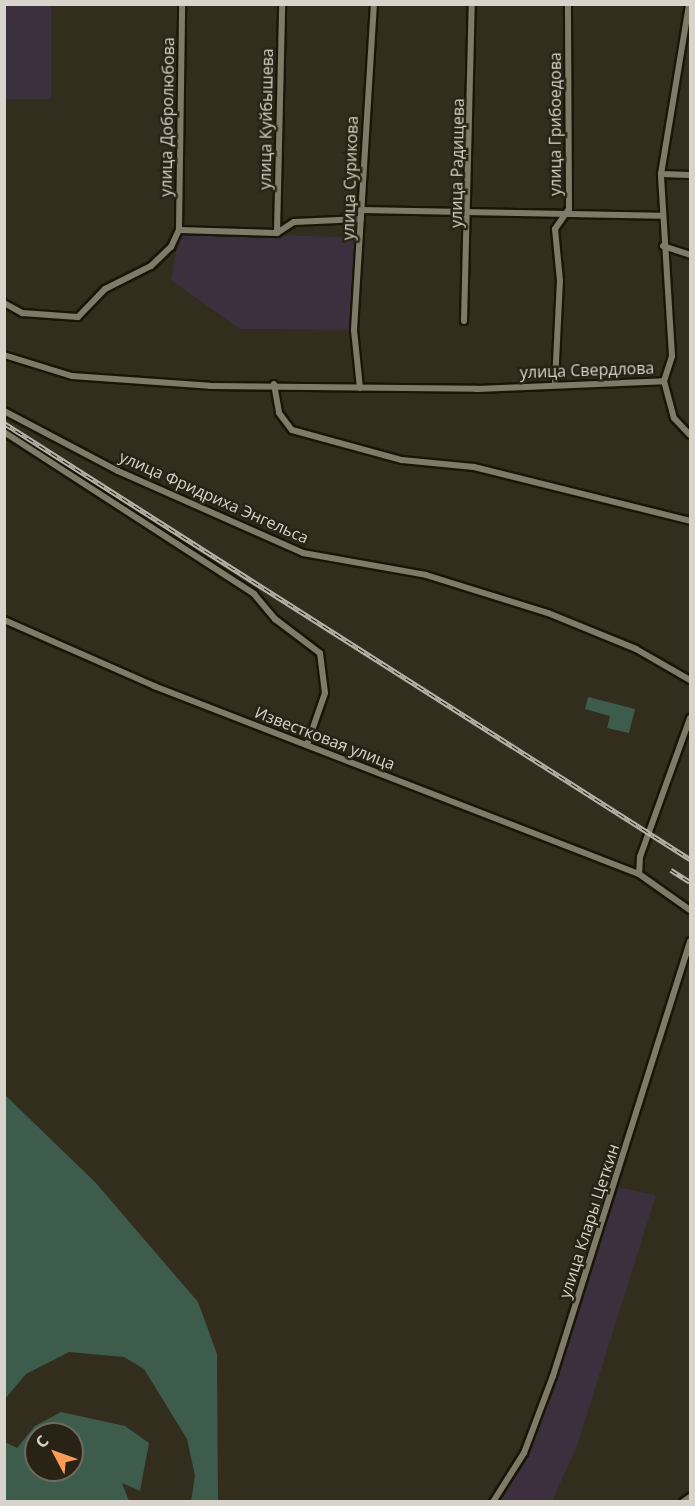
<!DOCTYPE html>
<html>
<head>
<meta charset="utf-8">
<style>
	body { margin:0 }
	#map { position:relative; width:695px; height:1506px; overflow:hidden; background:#322d1d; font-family:"Open Sans",sans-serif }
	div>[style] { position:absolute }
	.industrial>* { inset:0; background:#3c2f3e; transform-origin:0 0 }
	.green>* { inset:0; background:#3d5c4c }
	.roads { filter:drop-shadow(2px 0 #1a1506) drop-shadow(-2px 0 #1a1506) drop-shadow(0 2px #1a1506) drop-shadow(0 -2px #1a1506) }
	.street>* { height:6px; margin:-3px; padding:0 3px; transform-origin:3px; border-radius:3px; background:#807b69 }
	.rail>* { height:4.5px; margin-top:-2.25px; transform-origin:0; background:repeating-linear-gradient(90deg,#282314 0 7px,#b8b4aa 0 14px); box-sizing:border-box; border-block:2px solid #b8b4aa }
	span { translate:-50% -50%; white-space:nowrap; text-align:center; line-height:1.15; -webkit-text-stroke:5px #282314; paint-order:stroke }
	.street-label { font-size:16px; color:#d8d4cb }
	.frame { position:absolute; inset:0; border:6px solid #d8d4cb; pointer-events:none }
	.north { position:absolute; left:24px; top:1422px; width:60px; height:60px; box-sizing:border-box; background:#282314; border:2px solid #6e6a5d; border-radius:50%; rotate:311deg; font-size:16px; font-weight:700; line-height:24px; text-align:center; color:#d8d4cb }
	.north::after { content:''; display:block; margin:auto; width:21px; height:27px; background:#fe9b58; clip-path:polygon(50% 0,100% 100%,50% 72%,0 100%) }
</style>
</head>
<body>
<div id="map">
	<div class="industrial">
		<i style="left:4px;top:5px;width:47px;height:94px"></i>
		<i style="clip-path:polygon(179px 233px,357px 237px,353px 330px,240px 329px,171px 280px)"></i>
		<i style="clip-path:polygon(617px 1187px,656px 1195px,577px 1446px,552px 1501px,500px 1501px,544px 1415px)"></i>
	</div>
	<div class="green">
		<i style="clip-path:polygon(588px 697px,635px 709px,629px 733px,607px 728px,610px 716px,585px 709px)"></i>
		<i style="clip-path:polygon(5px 1095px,95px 1182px,198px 1302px,217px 1354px,218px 1501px,191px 1501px,195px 1476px,187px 1439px,144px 1369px,124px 1357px,69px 1352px,26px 1374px,5px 1399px)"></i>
		<i style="clip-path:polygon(evenodd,61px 1412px,125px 1426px,149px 1443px,140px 1491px,122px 1483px,129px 1501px,5px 1501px,5px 1442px,17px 1448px,35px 1426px,61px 1412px,36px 1434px,72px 1434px,72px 1470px,36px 1470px,36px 1434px)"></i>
	</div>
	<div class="roads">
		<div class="street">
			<i style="left:661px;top:174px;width:29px;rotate:2deg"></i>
			<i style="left:361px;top:210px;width:299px;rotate:1.1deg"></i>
			<i style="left:179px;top:230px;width:98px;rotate:1.8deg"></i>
			<i style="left:277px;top:233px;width:20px;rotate:-33deg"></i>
			<i style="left:294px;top:222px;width:67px;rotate:-2.6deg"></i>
			<i style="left:277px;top:233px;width:229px;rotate:-88.7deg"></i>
			<i style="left:663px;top:246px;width:28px;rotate:18deg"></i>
			<i style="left:4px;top:303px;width:21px;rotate:29deg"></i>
			<i style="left:22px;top:313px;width:56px;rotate:4.1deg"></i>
			<i style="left:78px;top:317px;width:39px;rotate:-46deg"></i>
			<i style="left:105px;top:289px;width:51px;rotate:-26.6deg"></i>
			<i style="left:151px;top:266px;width:28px;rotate:-44deg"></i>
			<i style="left:171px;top:247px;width:19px;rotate:-65deg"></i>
			<i style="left:179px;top:230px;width:226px;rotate:-89.2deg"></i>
			<i style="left:464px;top:321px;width:317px;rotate:-88.6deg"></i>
			<i style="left:4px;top:355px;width:71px;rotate:17.2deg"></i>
			<i style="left:72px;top:376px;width:138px;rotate:4.1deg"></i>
			<i style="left:210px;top:386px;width:267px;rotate:0.6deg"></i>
			<i style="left:477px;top:389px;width:187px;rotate:-2.4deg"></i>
			<i style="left:664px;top:381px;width:26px;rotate:-72deg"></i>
			<i style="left:672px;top:356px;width:182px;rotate:-93.5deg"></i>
			<i style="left:661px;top:174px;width:172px;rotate:-80.6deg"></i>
			<i style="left:664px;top:381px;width:38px;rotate:75deg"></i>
			<i style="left:674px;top:418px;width:23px;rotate:47deg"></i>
			<i style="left:555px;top:382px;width:101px;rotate:-87.2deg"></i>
			<i style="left:560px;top:281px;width:52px;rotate:-95.5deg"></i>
			<i style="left:555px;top:229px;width:24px;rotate:-55deg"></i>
			<i style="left:569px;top:209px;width:205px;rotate:-90.3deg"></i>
			<i style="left:274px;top:384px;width:29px;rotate:80deg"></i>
			<i style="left:279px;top:413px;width:21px;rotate:53deg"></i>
			<i style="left:292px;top:430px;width:114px;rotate:15.3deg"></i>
			<i style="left:402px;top:460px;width:72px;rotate:5.6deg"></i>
			<i style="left:474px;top:467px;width:223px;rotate:14deg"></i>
			<i style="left:360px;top:388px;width:58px;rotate:-95.9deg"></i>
			<i style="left:354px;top:330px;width:327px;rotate:-86.5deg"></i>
			<i style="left:4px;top:411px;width:129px;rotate:27.8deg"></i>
			<i style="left:118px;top:471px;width:202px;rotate:23.9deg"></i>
			<i style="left:303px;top:553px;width:125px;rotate:10.1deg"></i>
			<i style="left:426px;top:575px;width:128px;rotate:17.3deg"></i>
			<i style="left:548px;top:613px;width:95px;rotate:22.2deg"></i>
			<i style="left:636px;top:649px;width:62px;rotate:29.9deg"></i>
			<i style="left:4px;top:432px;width:298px;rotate:32.9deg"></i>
			<i style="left:254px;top:594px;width:33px;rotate:50deg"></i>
			<i style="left:275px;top:619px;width:56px;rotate:37.1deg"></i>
			<i style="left:320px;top:653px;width:40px;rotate:82.9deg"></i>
			<i style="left:325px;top:693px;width:55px;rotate:109.1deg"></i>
			<i style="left:4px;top:620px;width:164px;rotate:23.7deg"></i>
			<i style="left:154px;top:686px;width:520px;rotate:21.19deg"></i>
			<i style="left:690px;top:718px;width:148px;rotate:109.8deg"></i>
			<i style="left:640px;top:857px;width:17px;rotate:93deg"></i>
			<i style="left:639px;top:874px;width:62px;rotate:35.2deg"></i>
			<i style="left:493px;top:1502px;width:58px;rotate:-57.7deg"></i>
			<i style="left:524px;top:1453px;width:82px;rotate:-69.4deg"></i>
			<i style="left:553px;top:1376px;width:456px;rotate:-72.5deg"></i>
			<i style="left:683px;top:1502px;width:9px;rotate:-36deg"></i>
		</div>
	</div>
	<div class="rail">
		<i style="left:4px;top:423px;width:813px;rotate:32.44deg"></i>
		<i style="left:671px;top:870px;width:22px;rotate:32deg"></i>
	</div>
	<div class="street-label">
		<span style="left:167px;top:117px;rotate:-89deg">улица Добролюбова</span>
		<span style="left:266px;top:119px;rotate:-89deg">улица Куйбышева</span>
		<span style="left:555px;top:124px;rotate:-90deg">улица Грибоедова</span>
		<span style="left:457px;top:163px;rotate:-89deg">улица Радищева</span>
		<span style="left:350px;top:178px;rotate:-88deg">улица Сурикова</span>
		<span style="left:587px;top:370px;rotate:-2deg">улица Свердлова</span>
		<span style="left:214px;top:497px;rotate:24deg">улица Фридриха Энгельса</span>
		<span style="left:325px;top:738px;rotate:21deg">Известковая улица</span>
		<span style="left:589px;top:1221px;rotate:-72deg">улица Клары Цеткин</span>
	</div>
	<div class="frame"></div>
	<div class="north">С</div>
</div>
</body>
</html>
